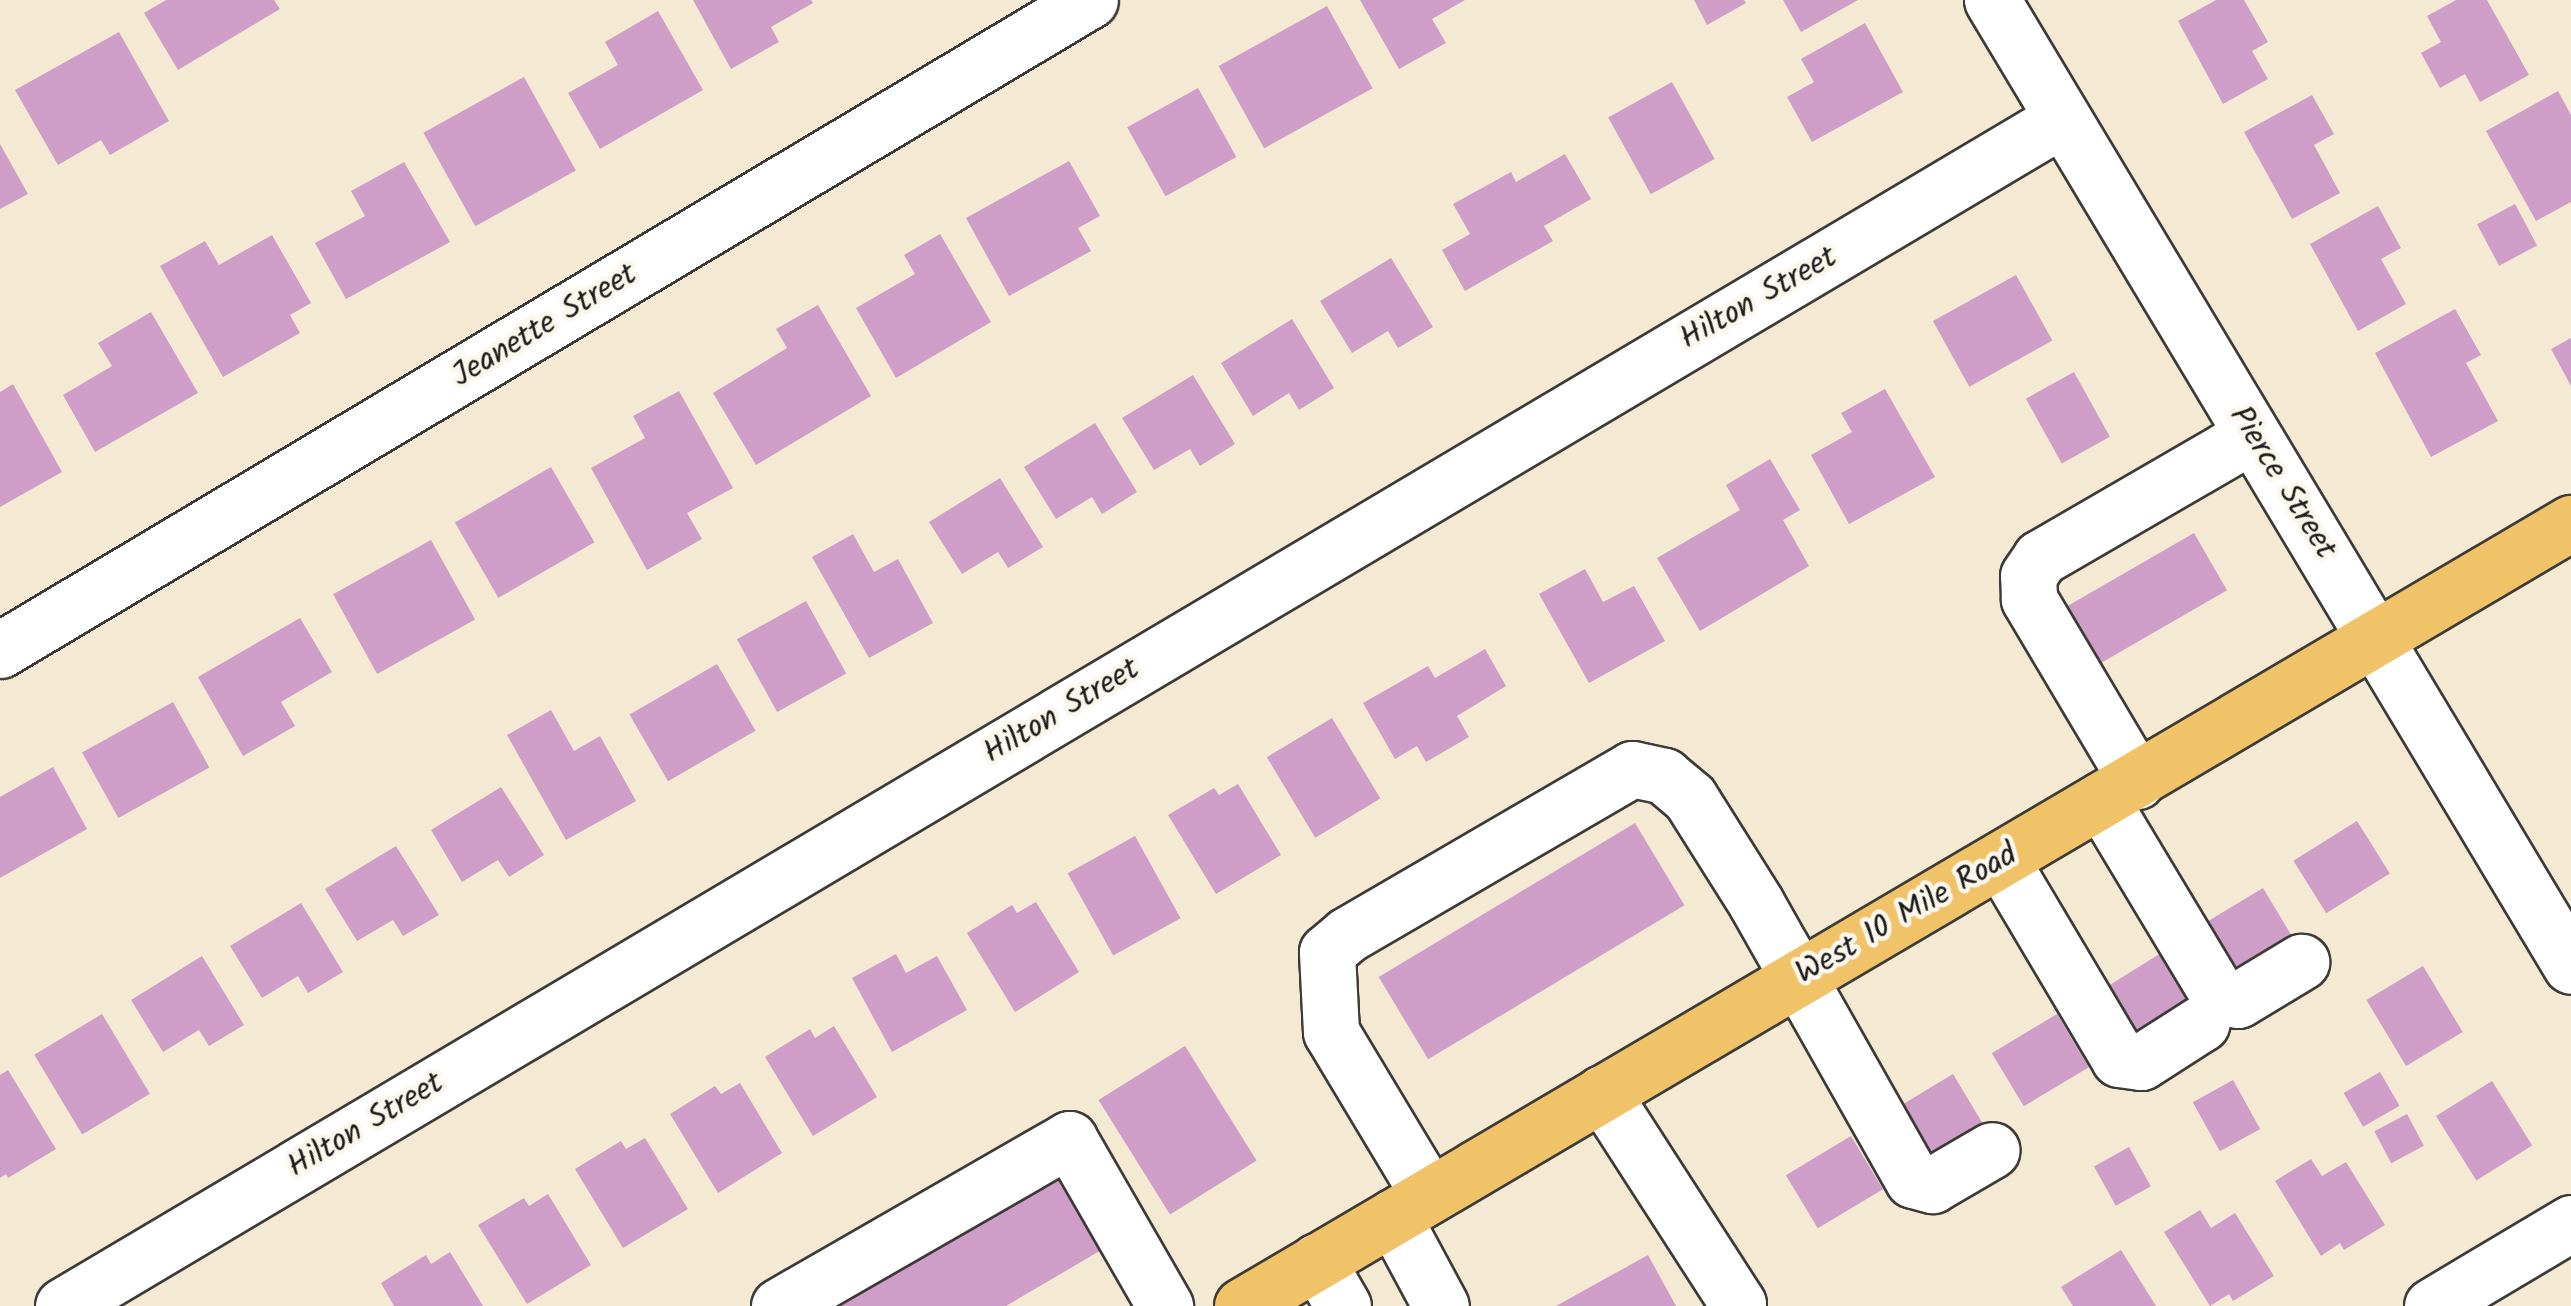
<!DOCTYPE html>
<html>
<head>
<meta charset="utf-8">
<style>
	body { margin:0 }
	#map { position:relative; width:2571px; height:1306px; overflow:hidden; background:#f4e9d2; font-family:Kalam,sans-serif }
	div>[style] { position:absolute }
	.building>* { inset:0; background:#cf9ec8; transform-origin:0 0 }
	.roads { filter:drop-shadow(2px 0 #3c3b37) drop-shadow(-2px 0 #3c3b37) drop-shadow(0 2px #3c3b37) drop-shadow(0 -2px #3c3b37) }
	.minor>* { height:55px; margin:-27.5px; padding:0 27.5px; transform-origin:27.5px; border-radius:27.5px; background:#fff }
	.major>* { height:55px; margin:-27.5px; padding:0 27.5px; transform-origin:27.5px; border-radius:27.5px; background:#f1c369 }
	span { translate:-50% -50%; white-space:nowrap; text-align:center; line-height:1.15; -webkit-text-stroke:9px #fbf7ec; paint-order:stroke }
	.street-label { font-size:32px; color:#1c1c1c }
</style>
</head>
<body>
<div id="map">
	<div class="building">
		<i style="clip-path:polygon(166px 0,274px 0,280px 9px,178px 70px,144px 13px)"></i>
		<i style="clip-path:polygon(693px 0,811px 0,813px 3px,771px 27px,779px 42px,731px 69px)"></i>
		<i style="clip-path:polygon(1360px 0,1465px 0,1432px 19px,1446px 43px,1399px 69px)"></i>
		<i style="clip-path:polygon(1694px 0,1744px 0,1746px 3px,1707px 25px)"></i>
		<i style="clip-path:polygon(1783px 0,1858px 0,1801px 32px)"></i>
		<i style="clip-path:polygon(2216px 0,2244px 0,2268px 42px,2252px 51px,2268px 79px,2223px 104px,2178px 21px)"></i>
		<i style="clip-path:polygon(2456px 0,2487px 0,2529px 75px,2480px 102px,2465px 74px,2440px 88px,2421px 53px,2441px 42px,2427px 16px)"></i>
		<i style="left:1327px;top:6px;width:94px;height:124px;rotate:61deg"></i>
		<i style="clip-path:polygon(658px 11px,703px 90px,600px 149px,568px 93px,618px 65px,605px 42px)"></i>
		<i style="clip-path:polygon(1865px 23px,1903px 92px,1812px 142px,1787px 97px,1814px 82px,1801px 59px)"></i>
		<i style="clip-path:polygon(119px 32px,169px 121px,110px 155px,101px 140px,58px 165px,15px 90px)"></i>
		<i style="left:524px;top:77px;width:107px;height:115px;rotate:61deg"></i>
		<i style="left:1672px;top:82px;width:88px;height:73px;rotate:61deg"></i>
		<i style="left:1198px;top:88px;width:79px;height:81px;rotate:61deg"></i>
		<i style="clip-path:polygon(2558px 91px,2571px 115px,2571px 202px,2536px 221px,2486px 131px)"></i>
		<i style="clip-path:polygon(2312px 95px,2334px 134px,2314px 145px,2340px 193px,2292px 219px,2244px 132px)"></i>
		<i style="clip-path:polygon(0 144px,28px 194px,0 209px)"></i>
		<i style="clip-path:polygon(1565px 154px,1591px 199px,1544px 226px,1553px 241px,1465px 291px,1442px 250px,1470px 234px,1453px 204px,1511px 172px,1516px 182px)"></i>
		<i style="clip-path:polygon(1069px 161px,1100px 216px,1078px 228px,1091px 251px,1009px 296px,966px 218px)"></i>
		<i style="clip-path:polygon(404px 162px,450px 242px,346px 299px,315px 243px,365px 216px,351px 191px)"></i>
		<i style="left:2515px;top:204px;width:47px;height:43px;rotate:62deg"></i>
		<i style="clip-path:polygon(2378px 206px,2401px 248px,2381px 259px,2406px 304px,2358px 331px,2310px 244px)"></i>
		<i style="clip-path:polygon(940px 234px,991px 322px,896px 378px,856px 308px,915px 274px,904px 255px)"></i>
		<i style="clip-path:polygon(272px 235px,311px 303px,290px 315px,300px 333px,223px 377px,160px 266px,205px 241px,219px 265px)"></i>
		<i style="clip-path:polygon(1391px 258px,1433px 327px,1398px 348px,1388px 331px,1352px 353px,1320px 301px)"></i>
		<i style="left:2016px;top:275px;width:75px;height:95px;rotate:61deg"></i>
		<i style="clip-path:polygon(818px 305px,871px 396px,756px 465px,713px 393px,787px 348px,776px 329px)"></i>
		<i style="clip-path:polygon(2455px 309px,2481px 355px,2466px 363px,2498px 421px,2431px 457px,2375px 353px)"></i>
		<i style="clip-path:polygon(151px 312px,198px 393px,95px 452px,63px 395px,112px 366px,98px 343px)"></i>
		<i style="clip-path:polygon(1292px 319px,1334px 388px,1299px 410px,1289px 393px,1253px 416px,1221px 363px)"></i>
		<i style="clip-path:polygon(2571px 338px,2571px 386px,2551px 349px)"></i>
		<i style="left:2074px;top:372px;width:74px;height:55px;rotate:61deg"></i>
		<i style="clip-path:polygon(1193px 375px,1235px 444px,1200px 466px,1190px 449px,1154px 470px,1122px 418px)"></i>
		<i style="clip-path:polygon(13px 384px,62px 472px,0 507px,0 392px)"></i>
		<i style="clip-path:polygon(1885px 389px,1935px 477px,1849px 524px,1811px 455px,1852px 432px,1841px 413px)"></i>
		<i style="clip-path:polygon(679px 391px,733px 488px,687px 513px,702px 539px,647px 570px,591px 468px,645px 438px,633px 416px)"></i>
		<i style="clip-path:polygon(1095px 423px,1137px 492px,1102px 514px,1092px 497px,1056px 519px,1024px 467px)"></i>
		<i style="clip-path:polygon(1770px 459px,1800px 510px,1783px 520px,1809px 566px,1700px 631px,1657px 558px,1740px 510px,1726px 485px)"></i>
		<i style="left:551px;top:467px;width:87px;height:111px;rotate:60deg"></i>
		<i style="clip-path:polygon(1000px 478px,1043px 547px,1008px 568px,998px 552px,962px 574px,929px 522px)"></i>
		<i style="left:2194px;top:533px;width:66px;height:160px;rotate:60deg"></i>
		<i style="clip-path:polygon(853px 534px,874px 572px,898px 559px,933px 623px,869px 658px,812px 557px)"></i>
		<i style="left:431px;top:540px;width:91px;height:112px;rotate:61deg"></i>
		<i style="clip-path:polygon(1585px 569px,1603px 602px,1634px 586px,1665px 641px,1589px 683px,1539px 594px)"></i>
		<i style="left:806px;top:601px;width:83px;height:79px;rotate:61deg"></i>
		<i style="clip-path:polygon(300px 618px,332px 672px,281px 702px,295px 726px,243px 756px,198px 677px)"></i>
		<i style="clip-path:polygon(1485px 649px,1506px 686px,1457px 716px,1469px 737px,1426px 762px,1417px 746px,1395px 759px,1363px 703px,1428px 666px,1435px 678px)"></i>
		<i style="left:717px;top:664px;width:77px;height:101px;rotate:60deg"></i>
		<i style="left:173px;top:702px;width:75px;height:104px;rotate:61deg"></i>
		<i style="clip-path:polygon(551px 710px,574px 751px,600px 736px,636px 801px,566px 840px,507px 735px)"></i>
		<i style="left:1332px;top:718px;width:94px;height:76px;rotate:59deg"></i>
		<i style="clip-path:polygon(53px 767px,87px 829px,0 878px,0 797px)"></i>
		<i style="clip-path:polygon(1238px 784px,1281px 855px,1216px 894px,1168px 815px,1214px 788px,1219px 795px)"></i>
		<i style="clip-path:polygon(501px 787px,544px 855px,509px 877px,498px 860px,462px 882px,431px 830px)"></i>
		<i style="left:2357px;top:821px;width:62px;height:75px;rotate:58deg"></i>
		<i style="left:1635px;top:823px;width:96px;height:299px;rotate:59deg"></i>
		<i style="left:1135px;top:836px;width:94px;height:77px;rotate:61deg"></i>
		<i style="clip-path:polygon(396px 846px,439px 915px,403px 936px,393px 920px,357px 941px,325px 889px)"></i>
		<i style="left:2263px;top:888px;width:63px;height:76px;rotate:59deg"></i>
		<i style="clip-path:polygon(1036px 902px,1079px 972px,1015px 1012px,967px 933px,1012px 905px,1017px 913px)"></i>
		<i style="clip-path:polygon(301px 903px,343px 972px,308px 993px,298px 976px,262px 998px,230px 946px)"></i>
		<i style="left:2161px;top:953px;width:62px;height:76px;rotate:58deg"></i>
		<i style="clip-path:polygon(896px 954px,906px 973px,937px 956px,967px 1010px,892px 1052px,852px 978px)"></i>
		<i style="clip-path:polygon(202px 956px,244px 1025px,209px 1046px,199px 1030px,163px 1052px,131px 1000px)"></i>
		<i style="left:2423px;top:966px;width:77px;height:66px;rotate:59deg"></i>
		<i style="left:102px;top:1014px;width:93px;height:79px;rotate:59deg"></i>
		<i style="left:2057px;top:1014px;width:62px;height:76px;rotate:59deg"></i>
		<i style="clip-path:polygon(834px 1026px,877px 1097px,813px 1136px,765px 1057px,810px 1029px,815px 1038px)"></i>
		<i style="left:1185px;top:1046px;width:135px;height:102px;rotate:58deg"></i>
		<i style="clip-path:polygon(8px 1070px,56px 1149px,8px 1178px,6px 1174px,0 1178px,0 1075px)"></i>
		<i style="left:2380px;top:1072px;width:39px;height:42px;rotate:60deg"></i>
		<i style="left:1953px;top:1074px;width:63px;height:76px;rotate:59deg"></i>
		<i style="left:2233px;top:1080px;width:56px;height:46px;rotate:61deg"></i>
		<i style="left:2492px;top:1081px;width:76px;height:66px;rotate:58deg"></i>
		<i style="clip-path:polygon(740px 1083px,782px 1153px,718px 1193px,670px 1114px,715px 1086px,721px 1094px)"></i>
		<i style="left:2407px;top:1114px;width:36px;height:37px;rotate:62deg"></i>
		<i style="left:1851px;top:1136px;width:62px;height:76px;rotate:59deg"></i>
		<i style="clip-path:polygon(645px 1138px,688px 1209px,623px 1248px,575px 1169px,621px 1141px,626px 1149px)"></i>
		<i style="left:2129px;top:1147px;width:45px;height:40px;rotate:61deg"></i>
		<i style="clip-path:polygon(2311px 1159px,2322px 1176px,2346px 1162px,2385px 1225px,2344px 1250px,2340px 1243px,2321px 1256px,2275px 1181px)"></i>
		<i style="clip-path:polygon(1060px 1176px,1103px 1249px,1006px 1306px,839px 1306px)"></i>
		<i style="clip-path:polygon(548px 1194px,591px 1265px,527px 1304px,478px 1225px,524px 1198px,529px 1206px)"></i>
		<i style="clip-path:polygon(2200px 1210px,2211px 1228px,2235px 1213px,2274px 1276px,2233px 1301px,2229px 1294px,2210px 1306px,2164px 1232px)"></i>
		<i style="clip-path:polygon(2121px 1250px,2156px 1306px,2073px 1306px,2061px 1287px)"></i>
		<i style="clip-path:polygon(450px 1252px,483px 1306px,394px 1306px,381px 1283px,426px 1255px,431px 1264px)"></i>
		<i style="clip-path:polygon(1648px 1255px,1676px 1306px,1556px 1306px)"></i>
	</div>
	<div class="roads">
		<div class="minor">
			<i style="left:1992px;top:0;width:1126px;rotate:59.06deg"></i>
			<i style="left:0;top:650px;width:1269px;rotate:-30.81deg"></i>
			<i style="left:2137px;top:781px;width:212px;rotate:-120.7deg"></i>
			<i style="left:2029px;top:599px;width:23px;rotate:-92deg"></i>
			<i style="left:2028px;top:576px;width:22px;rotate:-56deg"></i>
			<i style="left:2040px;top:558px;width:245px;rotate:-30.1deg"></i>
			<i style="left:2101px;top:800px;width:229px;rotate:59deg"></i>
			<i style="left:2219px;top:996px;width:19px;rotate:12deg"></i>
			<i style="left:2238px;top:1000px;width:74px;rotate:-31.1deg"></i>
			<i style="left:2001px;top:860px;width:231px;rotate:59.3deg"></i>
			<i style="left:2119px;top:1059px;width:22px;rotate:8deg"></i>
			<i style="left:2141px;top:1062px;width:72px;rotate:-32.6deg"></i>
			<i style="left:1602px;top:1093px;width:251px;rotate:57.2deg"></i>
			<i style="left:1738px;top:1304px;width:4px;rotate:153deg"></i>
			<i style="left:1429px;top:1195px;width:190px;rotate:-121deg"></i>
			<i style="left:1331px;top:1032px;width:80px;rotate:-92.9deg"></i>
			<i style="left:1327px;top:952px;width:26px;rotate:-40deg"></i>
			<i style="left:1347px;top:935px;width:330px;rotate:-30.2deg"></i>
			<i style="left:1632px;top:769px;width:33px;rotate:12deg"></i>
			<i style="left:1664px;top:776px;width:34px;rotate:40deg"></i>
			<i style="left:1690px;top:798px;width:124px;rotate:57.8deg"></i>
			<i style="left:1756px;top:903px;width:318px;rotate:60.5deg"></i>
			<i style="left:1913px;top:1180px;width:20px;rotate:15deg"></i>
			<i style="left:1932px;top:1185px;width:69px;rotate:-30.3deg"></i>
			<i style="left:1393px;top:1217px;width:101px;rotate:61.7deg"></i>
			<i style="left:1317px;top:1261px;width:52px;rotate:60deg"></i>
			<i style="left:63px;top:1306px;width:2325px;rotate:-30.7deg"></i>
			<i style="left:779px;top:1306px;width:335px;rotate:-29.9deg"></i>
			<i style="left:1069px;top:1139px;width:193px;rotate:60.1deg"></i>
			<i style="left:2432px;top:1306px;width:162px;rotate:-30.8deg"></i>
		</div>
		<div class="major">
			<i style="left:1242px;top:1306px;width:1543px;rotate:-30.51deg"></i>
		</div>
	</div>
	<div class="street-label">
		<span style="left:1759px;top:299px;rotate:-30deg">Hilton Street</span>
		<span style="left:545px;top:326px;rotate:-31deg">Jeanette Street</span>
		<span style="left:2282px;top:483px;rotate:58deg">Pierce Street</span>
		<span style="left:1062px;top:712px;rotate:-31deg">Hilton Street</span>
		<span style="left:1907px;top:915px;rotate:-30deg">West 10 Mile Road</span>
		<span style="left:366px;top:1126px;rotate:-31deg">Hilton Street</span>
	</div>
</div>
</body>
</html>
